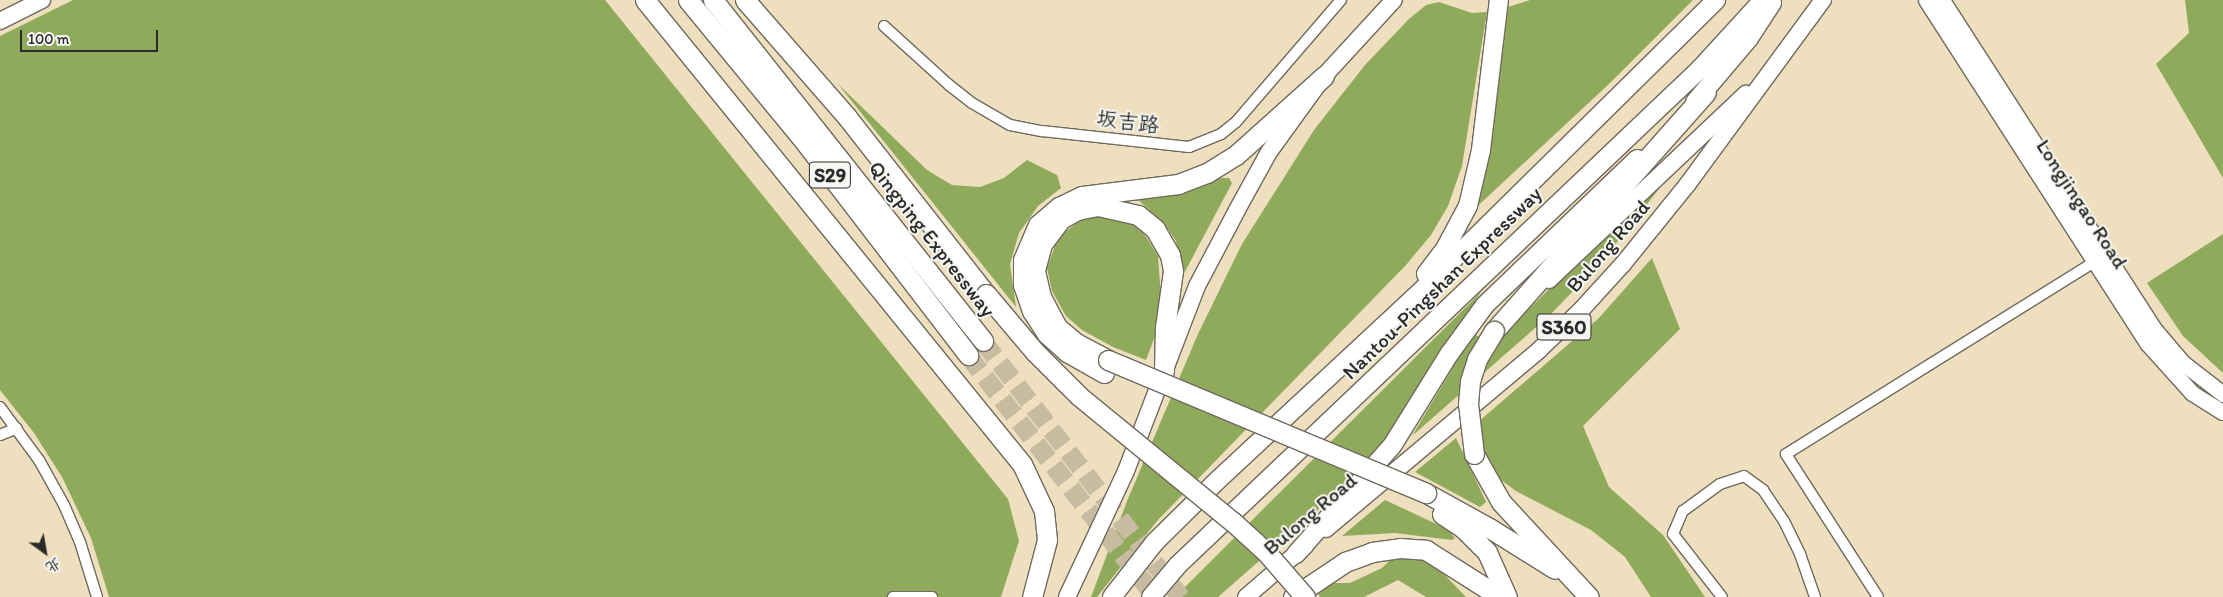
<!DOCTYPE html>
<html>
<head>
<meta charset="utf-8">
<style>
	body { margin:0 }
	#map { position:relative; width:2223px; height:597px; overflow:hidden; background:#eedfbe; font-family:Itim,"LXGW WenKai TC",sans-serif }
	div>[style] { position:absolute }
	.forest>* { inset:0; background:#90aa5c }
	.motorway-tunnel>* { height:19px; margin-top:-9.5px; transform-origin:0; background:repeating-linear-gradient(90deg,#c7bba1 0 19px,transparent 0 28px) }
	.roads { filter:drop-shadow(1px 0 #6f6a5e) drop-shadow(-1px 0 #6f6a5e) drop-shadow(0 1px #6f6a5e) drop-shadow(0 -1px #6f6a5e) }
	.minor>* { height:10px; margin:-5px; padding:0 5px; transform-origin:5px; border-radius:5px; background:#fff }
	.secondary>* { height:15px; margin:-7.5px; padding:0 7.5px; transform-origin:7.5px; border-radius:7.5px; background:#fff }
	.primary>* { height:16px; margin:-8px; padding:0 8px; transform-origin:8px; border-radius:8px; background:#fff }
	.trunk>* { height:18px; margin:-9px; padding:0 9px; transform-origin:9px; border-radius:9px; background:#fff }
	.motorway>* { height:19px; margin:-9.5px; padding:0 9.5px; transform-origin:9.5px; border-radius:9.5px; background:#fff }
	.bridges { filter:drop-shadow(1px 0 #6f6a5e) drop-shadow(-1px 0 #6f6a5e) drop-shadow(0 1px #6f6a5e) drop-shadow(0 -1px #6f6a5e) }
	.motorway-bridge>* { height:19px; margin:-9.5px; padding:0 9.5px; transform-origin:9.5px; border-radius:9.5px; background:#fff }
	span { translate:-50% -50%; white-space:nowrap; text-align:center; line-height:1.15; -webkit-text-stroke:4px #f6f6f2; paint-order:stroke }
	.shield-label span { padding:1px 4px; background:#f6f6f2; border:1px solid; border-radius:4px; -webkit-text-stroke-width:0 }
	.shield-label { font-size:20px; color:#2b2b2b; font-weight:700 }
	.street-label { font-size:21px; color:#2b2b2b }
	.north { position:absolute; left:20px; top:527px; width:50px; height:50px; -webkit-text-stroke:4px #f6f6f2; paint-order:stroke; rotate:148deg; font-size:14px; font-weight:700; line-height:20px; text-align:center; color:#2b2b2b }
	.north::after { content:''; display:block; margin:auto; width:18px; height:22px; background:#2b2b2b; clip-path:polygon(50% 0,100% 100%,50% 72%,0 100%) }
	.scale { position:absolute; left:20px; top:30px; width:138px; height:22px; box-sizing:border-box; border:2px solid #2b2b2b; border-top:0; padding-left:6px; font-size:15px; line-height:18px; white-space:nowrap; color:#2b2b2b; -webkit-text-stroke:4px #f6f6f2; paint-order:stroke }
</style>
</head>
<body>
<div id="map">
	<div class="forest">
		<i style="clip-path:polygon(73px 0,605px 0,1008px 499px,1019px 541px,1001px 597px,109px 597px,91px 538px,62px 477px,34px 433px,0 390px,0 36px)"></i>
		<i style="clip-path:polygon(1530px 0,1693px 0,1609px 84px,1469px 214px,1489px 138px,1508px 7px)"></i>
		<i style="clip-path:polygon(2185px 0,2223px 0,2223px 178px,2156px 64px,2189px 33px)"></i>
		<i style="clip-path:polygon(1439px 2px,1472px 13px,1487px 12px,1462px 166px,1448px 206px,1431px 235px,1406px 265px,1157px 521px,1097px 597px,1091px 597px,1127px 501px,1198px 334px,1242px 244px,1314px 130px,1365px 65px,1409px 19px,1426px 5px)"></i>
		<i style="clip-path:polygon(838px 84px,927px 170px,952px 185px,980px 187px,1004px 178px,1027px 160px,1057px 175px,1061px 188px,1038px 206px,1019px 233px,1010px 264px,1016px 307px)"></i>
		<i style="clip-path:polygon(1221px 178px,1229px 178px,1232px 183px,1180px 281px,1176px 241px,1164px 223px,1137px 199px,1190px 191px)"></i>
		<i style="clip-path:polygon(1666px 180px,1603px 260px,1550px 315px,1412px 436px,1473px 334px,1495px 343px,1602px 236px)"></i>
		<i style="clip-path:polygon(1098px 215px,1131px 223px,1145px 235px,1158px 256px,1161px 298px,1158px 328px,1146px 360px,1113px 347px,1082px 330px,1066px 316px,1052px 291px,1047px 268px,1058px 237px,1081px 220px)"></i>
		<i style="clip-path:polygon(2223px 234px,2223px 373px,2183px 336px,2147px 283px)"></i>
		<i style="clip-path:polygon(1652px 258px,1680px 329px,1583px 426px,1609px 487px,1663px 535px,1705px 597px,1651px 597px,1625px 557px,1591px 530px,1516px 491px,1497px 477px,1482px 453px,1478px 422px,1599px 318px)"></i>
		<i style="clip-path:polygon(1481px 292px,1376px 454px,1344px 487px,1218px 597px,1175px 597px)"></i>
		<i style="clip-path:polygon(1456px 438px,1486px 502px,1480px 507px,1415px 472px)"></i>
		<i style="clip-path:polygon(1385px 500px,1447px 529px,1455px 538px,1452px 540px,1395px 533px,1342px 536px)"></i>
		<i style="clip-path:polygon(1404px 555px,1423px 561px,1443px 573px,1466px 597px,1426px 597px,1398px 580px,1364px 597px,1320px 597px,1318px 593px,1325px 583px,1350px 583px,1382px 568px,1393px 557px)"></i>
	</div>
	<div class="motorway-tunnel">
		<i style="left:983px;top:341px;width:324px;rotate:52.3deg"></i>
		<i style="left:968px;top:355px;width:306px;rotate:52.2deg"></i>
	</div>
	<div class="roads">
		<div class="minor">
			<i style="left:884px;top:26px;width:88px;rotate:42.2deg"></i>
			<i style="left:949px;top:85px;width:29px;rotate:38deg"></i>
			<i style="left:972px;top:103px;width:44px;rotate:30.1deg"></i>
			<i style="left:1010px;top:125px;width:33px;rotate:11deg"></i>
			<i style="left:1042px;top:131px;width:148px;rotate:6.2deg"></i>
			<i style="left:1189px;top:147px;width:35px;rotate:-22deg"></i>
			<i style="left:1221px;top:134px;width:19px;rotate:-39deg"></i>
			<i style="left:1236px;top:122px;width:161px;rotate:-49.3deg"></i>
			<i style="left:0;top:407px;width:66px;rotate:53.7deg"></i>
			<i style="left:39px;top:460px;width:51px;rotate:60.9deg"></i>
			<i style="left:64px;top:505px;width:40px;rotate:66.6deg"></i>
			<i style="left:80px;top:542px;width:58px;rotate:72.8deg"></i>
			<i style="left:0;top:435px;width:18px;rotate:-22deg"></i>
			<i style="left:893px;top:597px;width:39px"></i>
			<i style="left:1722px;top:597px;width:80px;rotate:-127.9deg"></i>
			<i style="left:1673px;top:534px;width:25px;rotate:-67deg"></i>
			<i style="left:1683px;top:511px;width:46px;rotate:-36.1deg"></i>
			<i style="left:1720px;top:484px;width:25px;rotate:-18deg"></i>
			<i style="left:1744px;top:476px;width:24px;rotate:36deg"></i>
			<i style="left:1763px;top:490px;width:37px;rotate:56deg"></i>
			<i style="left:1784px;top:521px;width:37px;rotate:64deg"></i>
			<i style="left:1800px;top:554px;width:46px;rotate:70.8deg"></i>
			<i style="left:1878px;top:597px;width:170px;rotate:-122.8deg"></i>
			<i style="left:1786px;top:454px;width:369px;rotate:-31.9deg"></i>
		</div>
		<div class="secondary">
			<i style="left:1926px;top:0;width:408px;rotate:57.2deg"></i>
			<i style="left:2147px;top:343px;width:67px;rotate:48deg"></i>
			<i style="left:2192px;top:393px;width:36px;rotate:32deg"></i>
			<i style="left:1942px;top:0;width:393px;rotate:57.2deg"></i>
			<i style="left:2155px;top:330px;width:43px;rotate:49.7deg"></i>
			<i style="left:2183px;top:363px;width:51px;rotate:37.8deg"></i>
		</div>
		<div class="primary">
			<i style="left:0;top:21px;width:47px;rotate:-26.6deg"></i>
			<i style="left:1549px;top:280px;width:271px;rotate:-43.4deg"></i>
			<i style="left:1326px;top:529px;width:278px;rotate:-40deg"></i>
			<i style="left:1539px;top:350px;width:59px;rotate:-43.6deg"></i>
			<i style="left:1582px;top:309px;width:61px;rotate:-47.7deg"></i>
			<i style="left:1623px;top:264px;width:102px;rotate:-51deg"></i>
			<i style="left:1687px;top:185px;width:230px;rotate:-53.7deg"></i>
			<i style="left:1067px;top:597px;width:139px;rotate:-64.9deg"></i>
			<i style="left:1126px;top:471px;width:198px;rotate:-69deg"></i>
			<i style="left:1197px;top:286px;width:86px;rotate:-62.2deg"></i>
			<i style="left:1237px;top:210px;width:66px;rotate:-61.1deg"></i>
			<i style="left:1269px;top:152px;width:94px;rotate:-54.1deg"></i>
			<i style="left:1324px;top:76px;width:103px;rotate:-47.4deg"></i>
			<i style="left:1246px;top:597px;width:78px;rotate:-40.8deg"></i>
		</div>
		<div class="trunk">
			<i style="left:1695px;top:102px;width:84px;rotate:-49.8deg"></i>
			<i style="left:1749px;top:38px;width:42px;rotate:-56.7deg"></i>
			<i style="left:1426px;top:274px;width:34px;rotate:-53deg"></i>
			<i style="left:1446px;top:247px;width:47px;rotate:-61.8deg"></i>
			<i style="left:1468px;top:206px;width:57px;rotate:-76.9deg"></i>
			<i style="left:1481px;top:150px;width:151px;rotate:-83.2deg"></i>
			<i style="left:1296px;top:554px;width:144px;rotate:-48.4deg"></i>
			<i style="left:1392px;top:446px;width:110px;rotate:-58.1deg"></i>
			<i style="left:1450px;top:353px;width:59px;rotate:-53.9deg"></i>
			<i style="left:1485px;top:305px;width:211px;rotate:-43.8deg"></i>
			<i style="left:1112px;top:597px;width:70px;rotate:-52deg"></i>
			<i style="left:1155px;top:542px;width:91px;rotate:-44.6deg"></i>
			<i style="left:1220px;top:478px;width:266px;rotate:-42.9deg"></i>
			<i style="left:1415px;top:297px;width:423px;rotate:-44.6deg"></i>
			<i style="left:1151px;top:597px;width:42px;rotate:-49.8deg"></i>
			<i style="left:1178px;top:565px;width:720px;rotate:-43.54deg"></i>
			<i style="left:1700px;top:69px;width:93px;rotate:-47.6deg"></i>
		</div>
		<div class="motorway">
			<i style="left:645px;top:0;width:598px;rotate:50.91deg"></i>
			<i style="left:1022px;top:464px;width:52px;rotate:64.9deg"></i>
			<i style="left:1044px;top:511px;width:29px;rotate:84deg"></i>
			<i style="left:1047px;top:540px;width:59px;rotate:104.7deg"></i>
			<i style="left:688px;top:0;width:178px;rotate:50.5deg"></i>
			<i style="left:801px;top:137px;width:275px;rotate:52.5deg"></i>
			<i style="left:713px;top:0;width:435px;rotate:51.6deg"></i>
			<i style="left:745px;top:0;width:155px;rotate:48.9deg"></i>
			<i style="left:847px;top:117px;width:225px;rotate:51.9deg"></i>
			<i style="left:1494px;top:331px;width:319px;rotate:-48.4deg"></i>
			<i style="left:1108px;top:360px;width:36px;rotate:-152deg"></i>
			<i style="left:1076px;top:343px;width:25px;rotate:-140deg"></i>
			<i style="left:1057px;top:327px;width:34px;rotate:-118deg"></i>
			<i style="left:1041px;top:297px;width:28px;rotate:-103deg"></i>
			<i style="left:1035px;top:270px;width:27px;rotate:-75deg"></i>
			<i style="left:1042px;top:244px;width:31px;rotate:-53deg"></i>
			<i style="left:1061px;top:219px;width:18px;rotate:-29deg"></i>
			<i style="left:1077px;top:210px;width:21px;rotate:-11deg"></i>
			<i style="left:1098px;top:206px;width:41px;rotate:12.7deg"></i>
			<i style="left:1138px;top:215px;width:22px;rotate:39deg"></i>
			<i style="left:1155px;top:229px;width:30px;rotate:60deg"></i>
			<i style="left:1170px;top:255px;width:16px;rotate:79deg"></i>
			<i style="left:1173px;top:271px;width:57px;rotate:98.1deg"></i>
			<i style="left:1165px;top:327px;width:44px;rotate:91.3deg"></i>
			<i style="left:1104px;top:373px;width:43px;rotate:-150.4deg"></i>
			<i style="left:1067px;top:352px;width:27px;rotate:-138deg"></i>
			<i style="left:1047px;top:334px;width:27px;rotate:-123deg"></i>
			<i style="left:1032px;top:311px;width:28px;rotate:-109deg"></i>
			<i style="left:1023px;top:285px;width:25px;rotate:-90deg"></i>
			<i style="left:1023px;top:260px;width:38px;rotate:-67deg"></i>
			<i style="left:1038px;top:225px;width:28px;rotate:-41deg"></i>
			<i style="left:1059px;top:207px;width:25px;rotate:-26deg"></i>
			<i style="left:1082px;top:196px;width:97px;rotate:-7.1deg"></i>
			<i style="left:1178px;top:184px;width:31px;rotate:-21deg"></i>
			<i style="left:1207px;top:173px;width:34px;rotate:-32deg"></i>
			<i style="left:1236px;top:155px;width:118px;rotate:-41.9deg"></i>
			<i style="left:1474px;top:454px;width:55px;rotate:60.6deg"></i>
			<i style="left:1501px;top:502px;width:129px;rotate:47.2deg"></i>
			<i style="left:1426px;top:493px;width:74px;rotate:29deg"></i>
			<i style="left:1491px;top:529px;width:75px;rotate:32deg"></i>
			<i style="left:1442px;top:514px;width:25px;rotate:34deg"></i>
			<i style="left:1463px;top:528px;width:34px;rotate:45deg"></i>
			<i style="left:1487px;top:552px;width:49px;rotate:66deg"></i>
			<i style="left:1293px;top:597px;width:63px;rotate:-33.9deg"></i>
			<i style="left:1345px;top:562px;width:29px;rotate:-20deg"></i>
			<i style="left:1372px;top:552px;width:28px;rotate:-8deg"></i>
			<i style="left:1400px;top:548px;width:26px;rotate:4deg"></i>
			<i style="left:1426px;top:550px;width:88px;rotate:32.4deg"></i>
		</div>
	</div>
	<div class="bridges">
		<div class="motorway-bridge">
			<i style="left:986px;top:294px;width:76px;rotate:49.8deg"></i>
			<i style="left:1035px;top:352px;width:62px;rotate:45deg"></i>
			<i style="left:1079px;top:396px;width:199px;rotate:39.3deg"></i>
			<i style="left:1233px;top:522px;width:45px;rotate:42.3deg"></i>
			<i style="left:1266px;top:552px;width:60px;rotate:49.1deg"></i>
			<i style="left:1108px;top:360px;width:345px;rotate:22.7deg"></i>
			<i style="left:1474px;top:454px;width:50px;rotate:-96.8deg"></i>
			<i style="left:1468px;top:404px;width:23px;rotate:-85deg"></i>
			<i style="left:1470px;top:381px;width:23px;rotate:-72deg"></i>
			<i style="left:1477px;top:359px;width:33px;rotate:-59deg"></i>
		</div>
	</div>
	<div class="shield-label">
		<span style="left:830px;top:175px">S29</span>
		<span style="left:1564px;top:327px">S360</span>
	</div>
	<div class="street-label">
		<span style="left:1128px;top:122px;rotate:7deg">坂吉路</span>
		<span style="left:2082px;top:204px;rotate:57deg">Longjingao Road</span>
		<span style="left:932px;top:239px;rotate:52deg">Qingping Expressway</span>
		<span style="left:1608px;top:246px;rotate:-49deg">Bulong Road</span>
		<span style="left:1442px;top:283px;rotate:-44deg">Nantou-Pingshan Expressway</span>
		<span style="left:1310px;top:514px;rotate:-40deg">Bulong Road</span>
	</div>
	<div class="north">北</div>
	<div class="scale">100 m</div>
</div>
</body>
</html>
